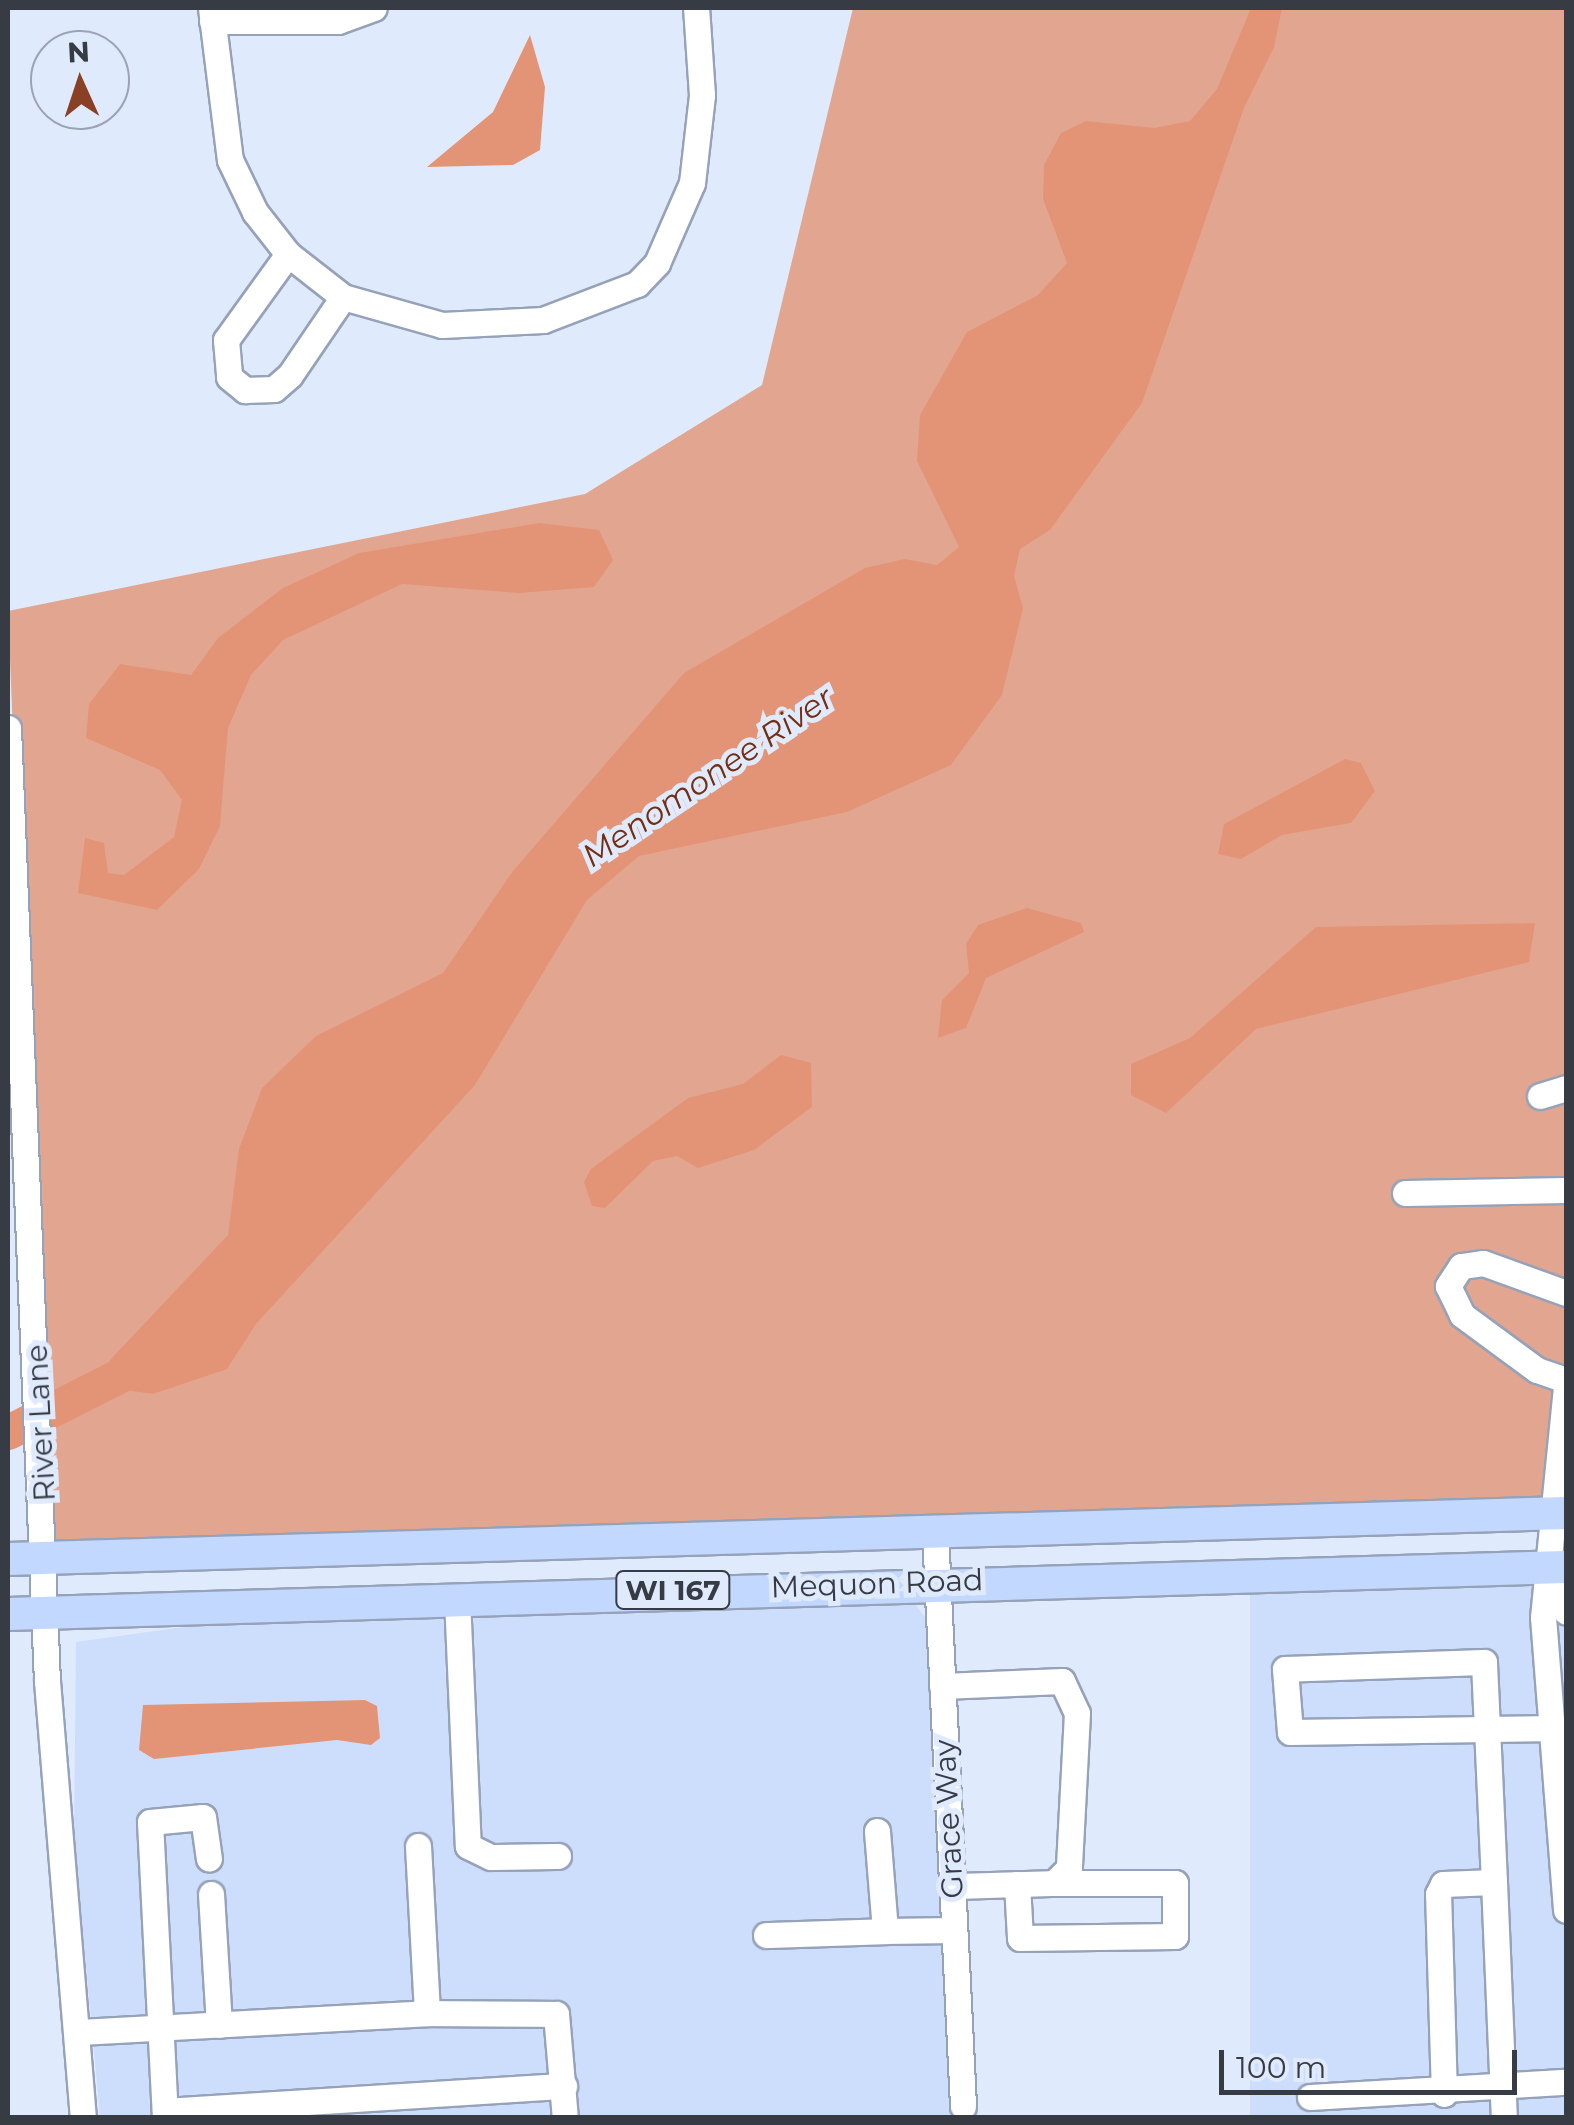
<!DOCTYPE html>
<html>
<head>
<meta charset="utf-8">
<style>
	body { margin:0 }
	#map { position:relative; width:1574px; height:2125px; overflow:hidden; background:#e0eafd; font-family:Montserrat,sans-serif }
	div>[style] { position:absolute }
	.built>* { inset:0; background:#cddefc; transform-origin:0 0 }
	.green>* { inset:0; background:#e2a690 }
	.water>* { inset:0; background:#e49476 }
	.river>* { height:35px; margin:-17.5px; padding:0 17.5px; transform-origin:17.5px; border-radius:17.5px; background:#e49476 }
	.roads { filter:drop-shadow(2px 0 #96a2b9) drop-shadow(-2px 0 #96a2b9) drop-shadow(0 2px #96a2b9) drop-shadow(0 -2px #96a2b9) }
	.minor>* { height:25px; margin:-12.5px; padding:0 12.5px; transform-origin:12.5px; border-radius:12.5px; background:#fff }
	.major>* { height:32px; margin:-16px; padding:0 16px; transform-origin:16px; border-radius:16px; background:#c2d8fe }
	span { translate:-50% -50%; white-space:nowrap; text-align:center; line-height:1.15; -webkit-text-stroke:10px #e0eafd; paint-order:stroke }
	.shield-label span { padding:2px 8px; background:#e0eafd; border:2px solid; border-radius:8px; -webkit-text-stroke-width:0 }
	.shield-label { font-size:28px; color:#363b44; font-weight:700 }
	.street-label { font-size:30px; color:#363b44 }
	.water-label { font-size:32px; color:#762e10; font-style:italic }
	.frame { position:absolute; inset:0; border:10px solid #363b44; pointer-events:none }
	.north { position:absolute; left:30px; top:30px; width:100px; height:100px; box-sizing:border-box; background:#e0eafd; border:2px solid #9ca4b3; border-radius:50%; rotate:357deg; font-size:28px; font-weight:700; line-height:40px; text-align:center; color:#363b44 }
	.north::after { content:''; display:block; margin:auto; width:35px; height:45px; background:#894024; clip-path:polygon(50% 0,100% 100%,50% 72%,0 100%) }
	.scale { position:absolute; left:1219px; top:2050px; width:298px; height:45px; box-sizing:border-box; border:5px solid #363b44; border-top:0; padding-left:12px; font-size:30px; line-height:35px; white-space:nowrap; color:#363b44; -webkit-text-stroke:8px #e0eafd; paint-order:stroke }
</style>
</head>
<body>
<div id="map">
	<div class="built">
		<i style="left:1566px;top:1572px;width:545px;height:316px;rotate:90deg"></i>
		<i style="clip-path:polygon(910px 1597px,927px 1620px,954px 2117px,100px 2117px,74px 1835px,76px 1642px,241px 1619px)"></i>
	</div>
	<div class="green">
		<i style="clip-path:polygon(853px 8px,1566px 8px,1566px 1498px,47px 1557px,8px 611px,585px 494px,762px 385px)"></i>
	</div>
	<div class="water">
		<i style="clip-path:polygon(1251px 8px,1282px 8px,1274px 47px,1244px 108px,1142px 403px,1050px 530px,1020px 549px,1014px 576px,1023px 608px,1002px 695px,951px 765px,847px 812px,639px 856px,587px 900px,475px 1085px,256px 1324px,227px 1369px,153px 1394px,112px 1388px,110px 1360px,228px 1235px,239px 1149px,262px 1088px,316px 1036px,443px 973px,513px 871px,684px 673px,865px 568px,904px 559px,937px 565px,959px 547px,917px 461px,920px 415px,967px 332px,1038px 295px,1067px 263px,1043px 199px,1044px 165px,1061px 133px,1086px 121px,1154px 128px,1190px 121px,1217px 89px)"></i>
		<i style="clip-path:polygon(530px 35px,545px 87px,540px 150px,513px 165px,427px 167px,493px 112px)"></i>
		<i style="clip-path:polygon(539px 523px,599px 530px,613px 560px,594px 587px,519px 593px,402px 584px,283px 640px,251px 675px,228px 728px,220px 826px,199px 869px,157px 910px,78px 893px,85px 838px,104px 843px,108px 873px,124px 875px,174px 837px,182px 800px,160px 770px,86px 738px,89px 704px,120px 664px,191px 675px,218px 638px,283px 588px,359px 553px)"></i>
		<i style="clip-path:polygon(1345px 759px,1361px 763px,1375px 791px,1351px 823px,1282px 835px,1241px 859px,1218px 854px,1224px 824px)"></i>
		<i style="clip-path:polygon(1027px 908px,1081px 923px,1084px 932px,986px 978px,966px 1028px,938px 1038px,942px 1000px,969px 973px,966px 944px,978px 925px)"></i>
		<i style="clip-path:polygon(1535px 923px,1529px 962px,1256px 1029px,1166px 1113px,1131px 1095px,1131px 1064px,1190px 1038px,1316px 927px)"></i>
		<i style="clip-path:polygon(781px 1055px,811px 1063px,812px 1107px,754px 1150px,698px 1168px,677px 1156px,653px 1161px,605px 1208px,592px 1206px,584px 1182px,591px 1169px,688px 1098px,743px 1084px)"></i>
		<i style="clip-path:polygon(365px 1700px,377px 1706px,380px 1738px,371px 1745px,337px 1740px,154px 1759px,139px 1750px,143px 1705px)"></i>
	</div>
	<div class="river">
		<i style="left:8px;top:1432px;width:159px;rotate:-26.9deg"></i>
	</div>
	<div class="roads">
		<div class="minor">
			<i style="left:211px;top:8px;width:153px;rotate:82.9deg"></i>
			<i style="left:230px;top:160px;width:58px;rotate:64.3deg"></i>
			<i style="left:255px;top:212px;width:53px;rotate:51.8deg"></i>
			<i style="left:288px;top:254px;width:70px;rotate:38deg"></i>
			<i style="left:343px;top:297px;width:103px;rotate:15.8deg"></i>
			<i style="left:442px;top:325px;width:101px;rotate:-2.8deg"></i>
			<i style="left:543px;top:320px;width:101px;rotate:-21deg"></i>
			<i style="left:637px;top:284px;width:29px;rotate:-46deg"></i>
			<i style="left:657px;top:263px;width:87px;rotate:-66.4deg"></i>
			<i style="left:692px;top:183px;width:89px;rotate:-83.5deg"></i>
			<i style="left:702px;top:95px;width:87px;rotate:-93.9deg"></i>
			<i style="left:212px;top:21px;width:126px"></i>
			<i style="left:338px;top:21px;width:38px;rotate:-20deg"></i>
			<i style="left:288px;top:254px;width:106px;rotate:125.8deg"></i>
			<i style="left:226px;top:340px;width:37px;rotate:85deg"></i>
			<i style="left:229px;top:377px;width:21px;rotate:39deg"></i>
			<i style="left:245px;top:390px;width:29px;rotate:-2deg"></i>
			<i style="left:274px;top:389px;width:21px;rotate:-41deg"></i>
			<i style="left:290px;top:375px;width:94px;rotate:-55.8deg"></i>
			<i style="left:8px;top:728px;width:954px;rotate:87.66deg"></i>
			<i style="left:47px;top:1681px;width:438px;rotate:85.3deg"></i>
			<i style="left:1540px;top:1096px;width:27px;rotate:-17deg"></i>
			<i style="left:1405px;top:1193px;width:161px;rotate:-1.1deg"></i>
			<i style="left:1566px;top:1293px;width:88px;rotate:-160.1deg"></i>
			<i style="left:1483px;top:1263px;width:22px;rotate:172deg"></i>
			<i style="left:1461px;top:1266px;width:24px;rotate:123deg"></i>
			<i style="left:1448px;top:1286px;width:32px;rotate:64deg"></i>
			<i style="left:1462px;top:1315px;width:93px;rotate:36.3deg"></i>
			<i style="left:1537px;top:1370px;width:31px;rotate:19deg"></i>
			<i style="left:1566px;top:1387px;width:231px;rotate:95.7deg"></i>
			<i style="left:1543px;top:1617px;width:294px;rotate:85.5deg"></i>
			<i style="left:935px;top:1533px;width:574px;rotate:87.2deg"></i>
			<i style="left:1555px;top:1572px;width:41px;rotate:74.6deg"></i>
			<i style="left:457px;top:1598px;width:248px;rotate:87.5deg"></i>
			<i style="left:468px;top:1846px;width:25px;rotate:26deg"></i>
			<i style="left:491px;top:1857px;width:67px;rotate:-0.9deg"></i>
			<i style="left:942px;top:1686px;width:120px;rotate:-2.4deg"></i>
			<i style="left:1062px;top:1681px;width:35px;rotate:65deg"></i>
			<i style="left:1077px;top:1713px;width:155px;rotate:93deg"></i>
			<i style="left:1069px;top:1868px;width:21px;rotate:135deg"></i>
			<i style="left:1054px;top:1883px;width:102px;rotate:178.3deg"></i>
			<i style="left:877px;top:1831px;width:100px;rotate:85.4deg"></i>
			<i style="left:885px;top:1931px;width:69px;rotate:-0.8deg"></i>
			<i style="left:418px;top:1846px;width:167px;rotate:86.9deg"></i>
			<i style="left:427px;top:2013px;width:129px;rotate:0.4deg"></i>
			<i style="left:556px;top:2014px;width:104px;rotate:85.1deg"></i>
			<i style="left:1494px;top:1882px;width:236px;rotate:87.6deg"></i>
			<i style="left:1017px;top:1884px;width:54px;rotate:86.8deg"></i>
			<i style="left:1020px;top:1938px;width:155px;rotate:-0.7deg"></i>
			<i style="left:1175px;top:1936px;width:53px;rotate:-90deg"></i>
			<i style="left:1175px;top:1883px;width:121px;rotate:180deg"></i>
			<i style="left:211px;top:1894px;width:131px;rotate:86.5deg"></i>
			<i style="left:766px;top:1935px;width:119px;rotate:-1.9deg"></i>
			<i style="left:78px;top:2032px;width:350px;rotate:-3.1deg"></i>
			<i style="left:1444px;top:2094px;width:200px;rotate:-91.7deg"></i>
			<i style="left:1438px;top:1894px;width:11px;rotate:-63deg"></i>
			<i style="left:1443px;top:1884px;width:51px;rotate:-2.2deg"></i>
			<i style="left:1494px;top:1882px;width:153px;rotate:-92.6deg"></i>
			<i style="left:1487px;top:1729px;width:67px;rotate:-92.6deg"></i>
			<i style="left:1484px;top:1662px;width:199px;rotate:178deg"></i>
			<i style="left:1285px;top:1669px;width:63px;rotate:85.5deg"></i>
			<i style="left:1290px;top:1732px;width:197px;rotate:-0.9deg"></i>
			<i style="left:1487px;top:1729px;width:70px;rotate:-0.8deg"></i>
			<i style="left:1310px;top:2097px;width:256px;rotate:-3.4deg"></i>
			<i style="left:165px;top:2111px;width:400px;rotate:-3.6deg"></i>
			<i style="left:165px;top:2118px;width:296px;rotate:-92.9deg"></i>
			<i style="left:150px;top:1822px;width:53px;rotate:-5.4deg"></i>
			<i style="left:203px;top:1817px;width:42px;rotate:81.9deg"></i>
		</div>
		<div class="major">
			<i style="left:8px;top:1559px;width:1559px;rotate:-1.69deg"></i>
			<i style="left:8px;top:1614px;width:1559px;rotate:-1.73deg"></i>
		</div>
	</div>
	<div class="shield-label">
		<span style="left:673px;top:1590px">WI 167</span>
	</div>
	<div class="street-label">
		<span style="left:41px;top:1423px;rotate:-93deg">River Lane</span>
		<span style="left:877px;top:1584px;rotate:-2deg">Mequon Road</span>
		<span style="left:949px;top:1819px;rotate:-93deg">Grace Way</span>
	</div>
	<div class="water-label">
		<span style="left:708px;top:777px;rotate:-34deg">Menomonee River</span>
	</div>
	<div class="frame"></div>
	<div class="north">N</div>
	<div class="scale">100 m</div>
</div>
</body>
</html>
